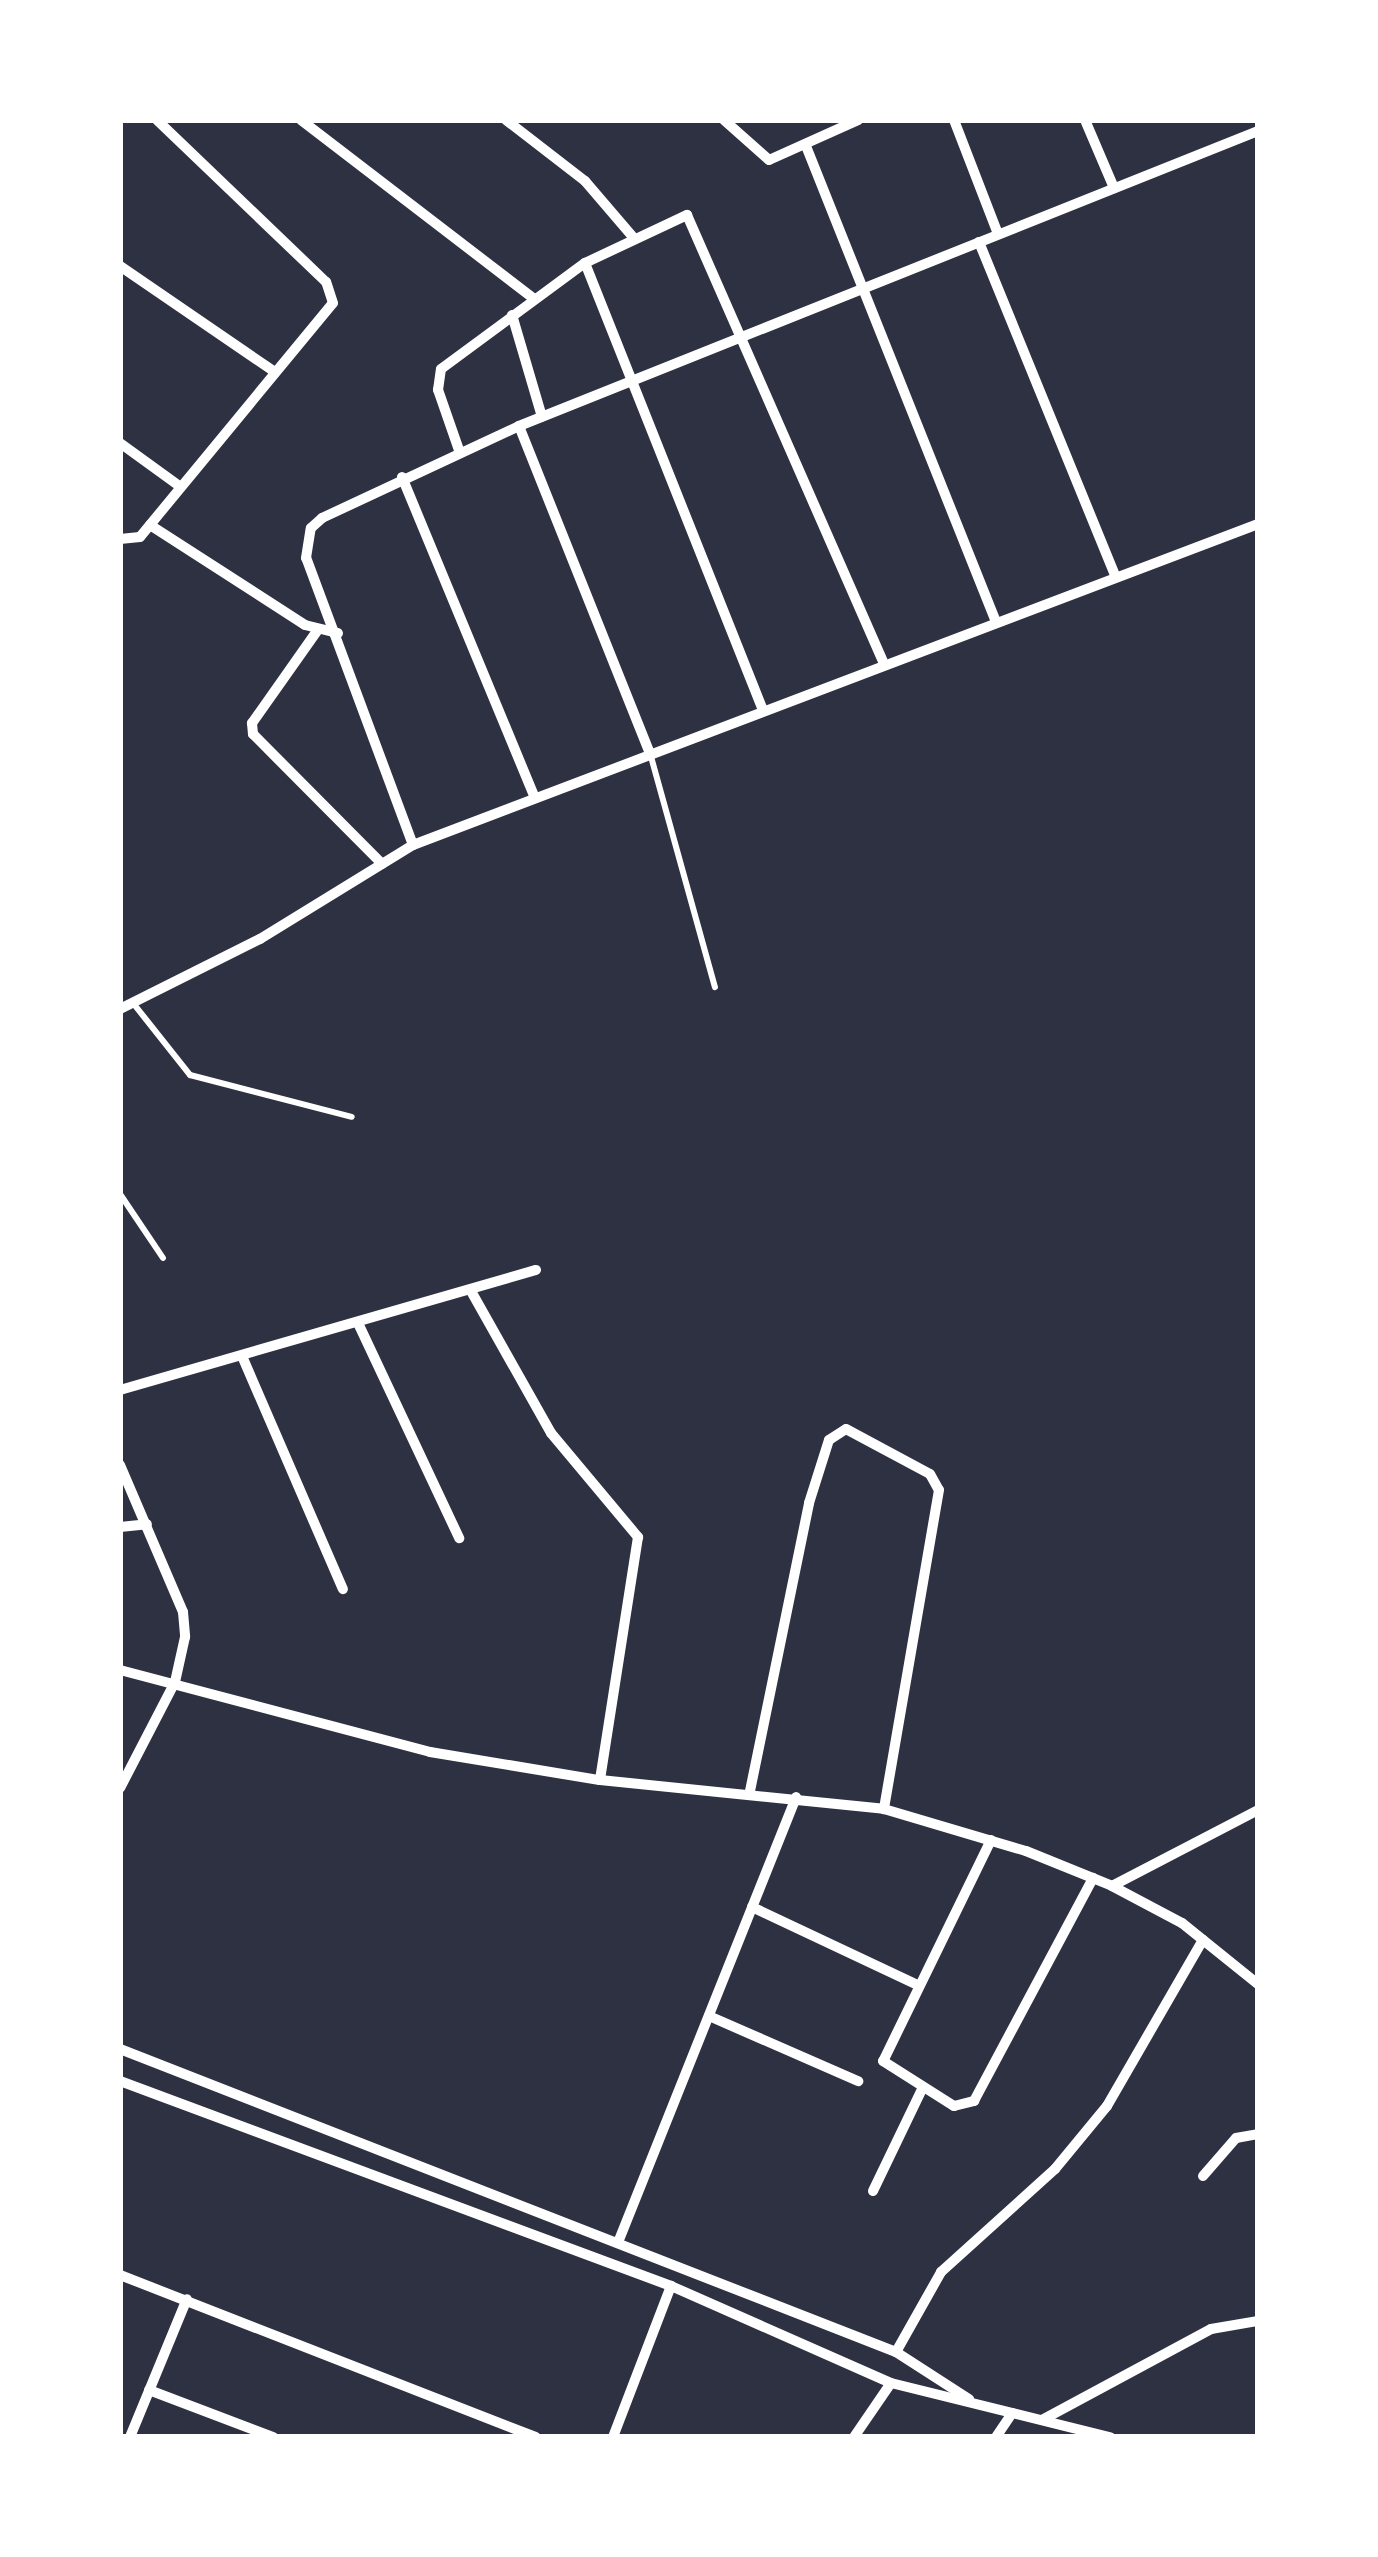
<!DOCTYPE html>
<html>
<head>
<meta charset="utf-8">
<style>
	body { margin:0 }
	#map { position:relative; width:1378px; height:2557px; overflow:hidden; background:#2d3142; font-family:"Nunito Sans",sans-serif }
	div>[style] { position:absolute }
	.service>* { height:6px; margin:-3px; padding:0 3px; transform-origin:3px; border-radius:3px; background:#fff }
	.minor>* { height:10px; margin:-5px; padding:0 5px; transform-origin:5px; border-radius:5px; background:#fff }
	span { translate:-50% -50%; white-space:nowrap; text-align:center; line-height:1.15; -webkit-text-stroke:10px #fff; paint-order:stroke }
	.frame { position:absolute; inset:0; border:123px solid #fff; pointer-events:none }
</style>
</head>
<body>
<div id="map">
	<div class="service">
		<i style="left:650px;top:753px;width:243px;rotate:74.5deg"></i>
		<i style="left:133px;top:1003px;width:92px;rotate:51.6deg"></i>
		<i style="left:190px;top:1075px;width:167px;rotate:14.5deg"></i>
		<i style="left:120px;top:1194px;width:77px;rotate:56.1deg"></i>
	</div>
	<div class="minor">
		<i style="left:301px;top:120px;width:292px;rotate:37.5deg"></i>
		<i style="left:506px;top:120px;width:100px;rotate:37.7deg"></i>
		<i style="left:585px;top:181px;width:74px;rotate:49.4deg"></i>
		<i style="left:724px;top:120px;width:60px;rotate:41.6deg"></i>
		<i style="left:769px;top:160px;width:98px;rotate:-24.2deg"></i>
		<i style="left:954px;top:120px;width:122px;rotate:68.9deg"></i>
		<i style="left:1085px;top:120px;width:74px;rotate:66.9deg"></i>
		<i style="left:806px;top:146px;width:513px;rotate:68.24deg"></i>
		<i style="left:979px;top:242px;width:362px;rotate:67.8deg"></i>
		<i style="left:585px;top:263px;width:481px;rotate:68.3deg"></i>
		<i style="left:120px;top:266px;width:188px;rotate:34.4deg"></i>
		<i style="left:512px;top:315px;width:106px;rotate:73.6deg"></i>
		<i style="left:519px;top:426px;width:352px;rotate:68.2deg"></i>
		<i style="left:120px;top:443px;width:72px;rotate:35.9deg"></i>
		<i style="left:460px;top:453px;width:67px;rotate:-109.2deg"></i>
		<i style="left:438px;top:390px;width:21px;rotate:-82deg"></i>
		<i style="left:441px;top:369px;width:179px;rotate:-36.4deg"></i>
		<i style="left:585px;top:263px;width:113px;rotate:-25.2deg"></i>
		<i style="left:687px;top:215px;width:489px;rotate:66.3deg"></i>
		<i style="left:402px;top:477px;width:347px;rotate:67.5deg"></i>
		<i style="left:150px;top:525px;width:184px;rotate:32.8deg"></i>
		<i style="left:305px;top:625px;width:34px;rotate:14deg"></i>
		<i style="left:120px;top:539px;width:20px;rotate:-6deg"></i>
		<i style="left:140px;top:537px;width:303px;rotate:-50.5deg"></i>
		<i style="left:333px;top:303px;width:22px;rotate:-108deg"></i>
		<i style="left:326px;top:282px;width:234px;rotate:-136.2deg"></i>
		<i style="left:317px;top:631px;width:113px;rotate:125.2deg"></i>
		<i style="left:252px;top:723px;width:11px;rotate:85deg"></i>
		<i style="left:253px;top:734px;width:183px;rotate:45.2deg"></i>
		<i style="left:413px;top:845px;width:306px;rotate:-110.4deg"></i>
		<i style="left:306px;top:558px;width:30px;rotate:-81deg"></i>
		<i style="left:311px;top:528px;width:15px;rotate:-42deg"></i>
		<i style="left:322px;top:518px;width:217px;rotate:-25deg"></i>
		<i style="left:519px;top:426px;width:796px;rotate:-21.76deg"></i>
		<i style="left:120px;top:1009px;width:157px;rotate:-26.6deg"></i>
		<i style="left:260px;top:939px;width:180px;rotate:-31.6deg"></i>
		<i style="left:413px;top:845px;width:904px;rotate:-20.8deg"></i>
		<i style="left:471px;top:1291px;width:163px;rotate:60.6deg"></i>
		<i style="left:551px;top:1433px;width:136px;rotate:50.1deg"></i>
		<i style="left:638px;top:1537px;width:246px;rotate:98.9deg"></i>
		<i style="left:358px;top:1323px;width:238px;rotate:64.8deg"></i>
		<i style="left:242px;top:1356px;width:254px;rotate:66.6deg"></i>
		<i style="left:120px;top:1390px;width:433px;rotate:-16.1deg"></i>
		<i style="left:120px;top:1465px;width:160px;rotate:66.8deg"></i>
		<i style="left:183px;top:1612px;width:25px;rotate:85deg"></i>
		<i style="left:185px;top:1637px;width:46px;rotate:102.5deg"></i>
		<i style="left:175px;top:1682px;width:119px;rotate:117.4deg"></i>
		<i style="left:120px;top:1527px;width:27px;rotate:-6deg"></i>
		<i style="left:120px;top:1670px;width:321px;rotate:14.8deg"></i>
		<i style="left:430px;top:1752px;width:172px;rotate:9.4deg"></i>
		<i style="left:600px;top:1780px;width:285px;rotate:5.8deg"></i>
		<i style="left:884px;top:1809px;width:148px;rotate:16.5deg"></i>
		<i style="left:1026px;top:1851px;width:93px;rotate:22.1deg"></i>
		<i style="left:1112px;top:1886px;width:79px;rotate:27.9deg"></i>
		<i style="left:1182px;top:1923px;width:97px;rotate:38.8deg"></i>
		<i style="left:750px;top:1791px;width:294px;rotate:-78.4deg"></i>
		<i style="left:809px;top:1503px;width:66px;rotate:-72.4deg"></i>
		<i style="left:829px;top:1440px;width:20px;rotate:-33deg"></i>
		<i style="left:846px;top:1429px;width:95px;rotate:28.2deg"></i>
		<i style="left:930px;top:1474px;width:18px;rotate:61deg"></i>
		<i style="left:939px;top:1490px;width:324px;rotate:99.8deg"></i>
		<i style="left:991px;top:1840px;width:246px;rotate:116deg"></i>
		<i style="left:883px;top:2061px;width:84px;rotate:32.4deg"></i>
		<i style="left:954px;top:2106px;width:21px;rotate:-14deg"></i>
		<i style="left:974px;top:2101px;width:253px;rotate:-61.9deg"></i>
		<i style="left:1112px;top:1886px;width:165px;rotate:-27.5deg"></i>
		<i style="left:752px;top:1907px;width:183px;rotate:25.2deg"></i>
		<i style="left:709px;top:2016px;width:163px;rotate:23.6deg"></i>
		<i style="left:120px;top:2049px;width:833px;rotate:21.33deg"></i>
		<i style="left:896px;top:2352px;width:87px;rotate:32.8deg"></i>
		<i style="left:120px;top:2081px;width:588px;rotate:20.41deg"></i>
		<i style="left:671px;top:2286px;width:240px;rotate:23.8deg"></i>
		<i style="left:891px;top:2383px;width:226px;rotate:13.9deg"></i>
		<i style="left:1203px;top:2176px;width:50px;rotate:-49deg"></i>
		<i style="left:1236px;top:2138px;width:22px;rotate:-10deg"></i>
		<i style="left:873px;top:2191px;width:113px;rotate:-64.3deg"></i>
		<i style="left:619px;top:2240px;width:477px;rotate:-68.2deg"></i>
		<i style="left:120px;top:2275px;width:446px;rotate:21.3deg"></i>
		<i style="left:896px;top:2352px;width:92px;rotate:-60.6deg"></i>
		<i style="left:941px;top:2272px;width:154px;rotate:-42.1deg"></i>
		<i style="left:1055px;top:2169px;width:82px;rotate:-50.5deg"></i>
		<i style="left:1107px;top:2106px;width:192px;rotate:-60deg"></i>
		<i style="left:149px;top:2390px;width:133px;rotate:20.8deg"></i>
		<i style="left:1042px;top:2420px;width:192px;rotate:-28.3deg"></i>
		<i style="left:1211px;top:2329px;width:48px;rotate:-9.7deg"></i>
		<i style="left:130px;top:2437px;width:149px;rotate:-67.6deg"></i>
		<i style="left:613px;top:2437px;width:162px;rotate:-69deg"></i>
		<i style="left:854px;top:2437px;width:65px;rotate:-55.6deg"></i>
		<i style="left:996px;top:2437px;width:29px;rotate:-56deg"></i>
	</div>
	<div class="frame"></div>
</div>
</body>
</html>
